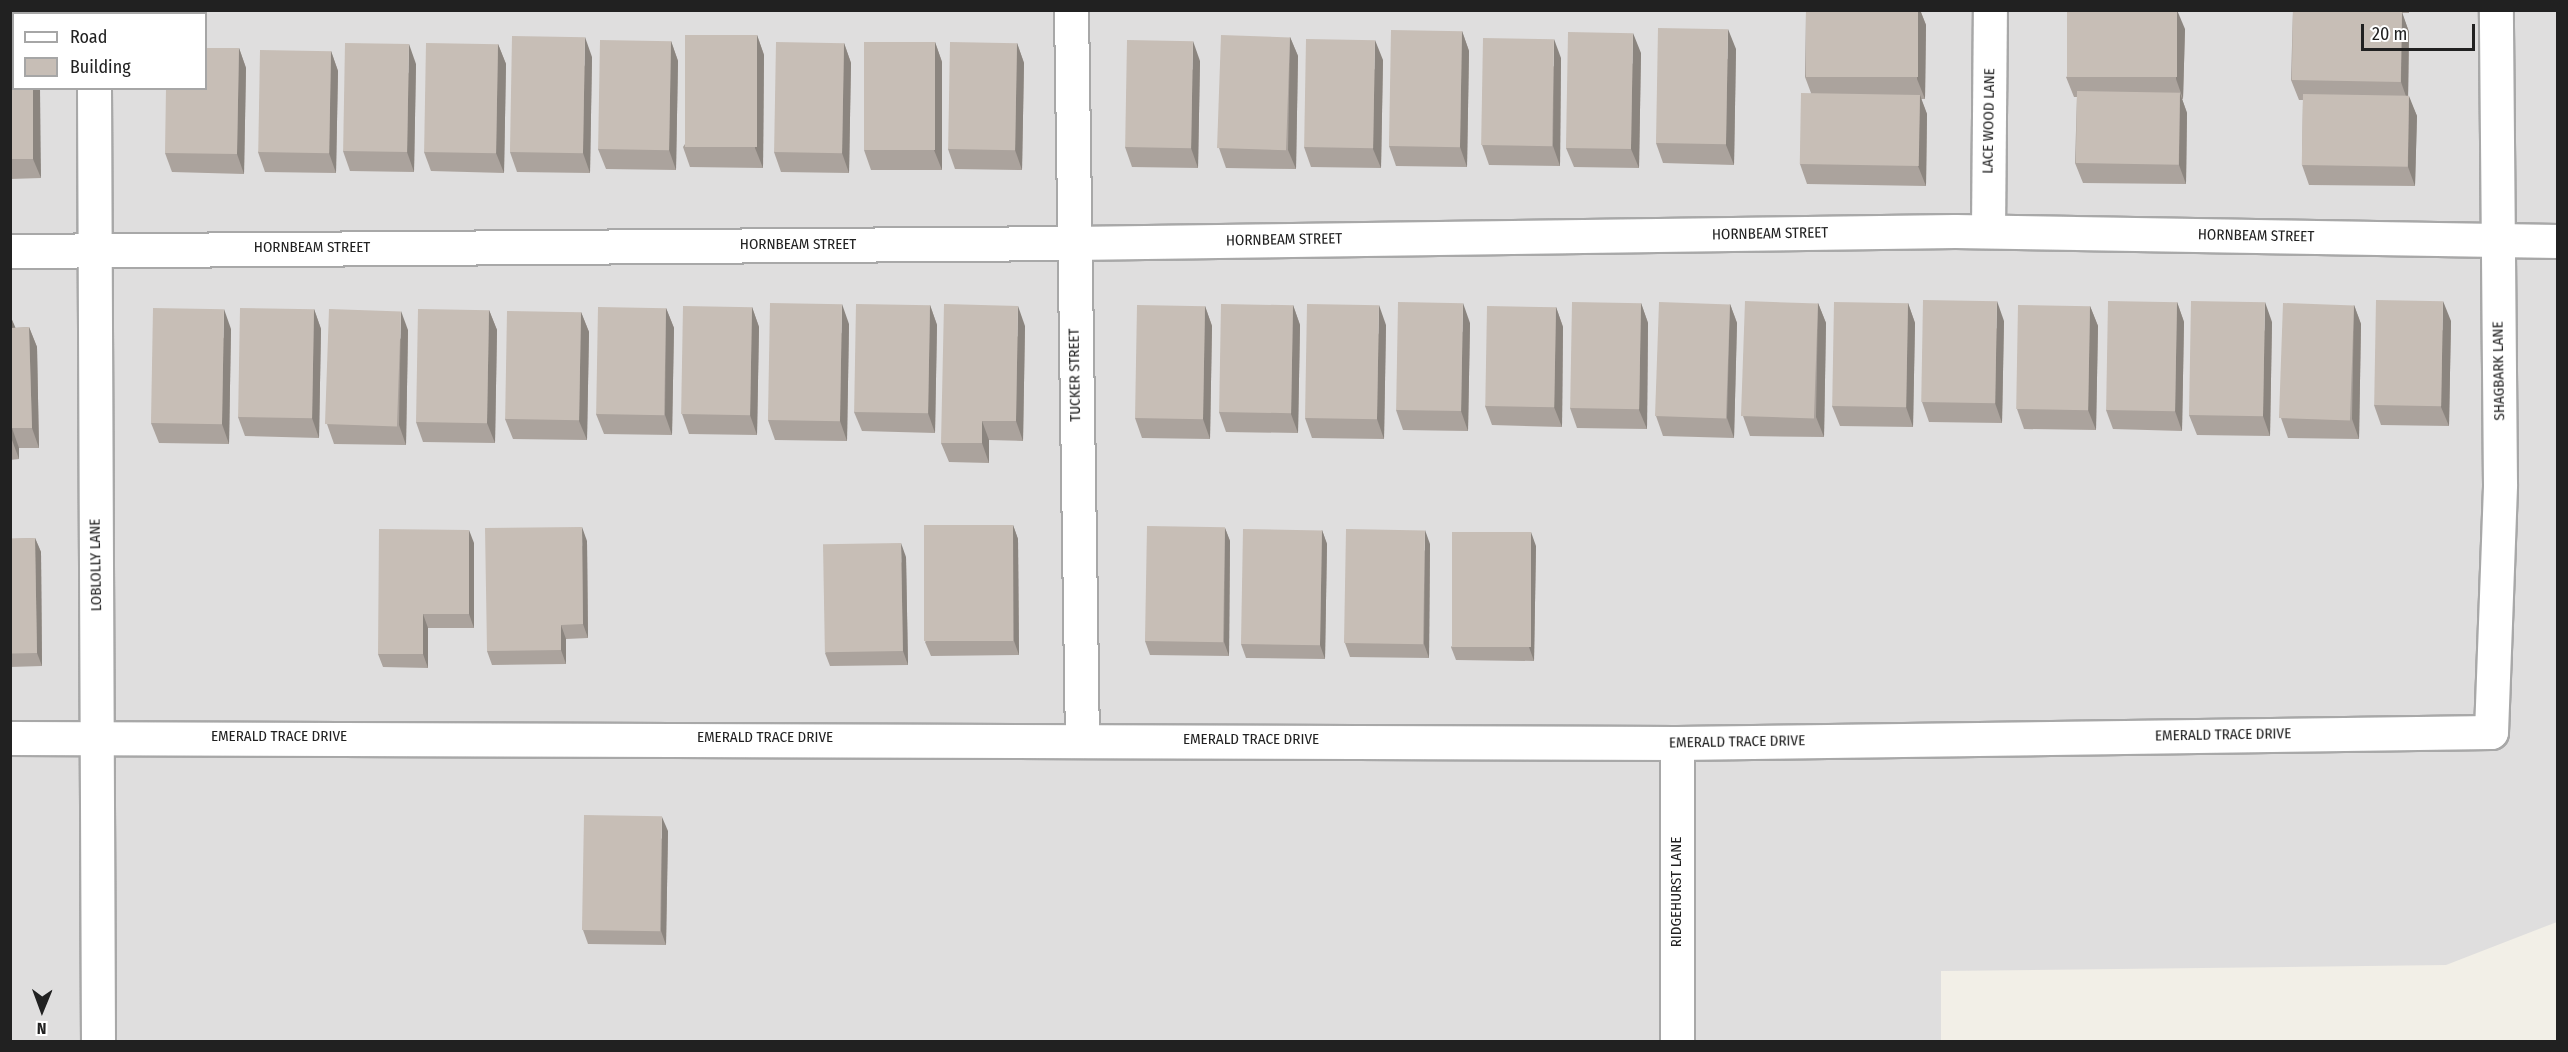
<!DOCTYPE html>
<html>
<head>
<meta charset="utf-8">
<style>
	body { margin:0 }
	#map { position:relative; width:2568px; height:1052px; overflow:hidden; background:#f2efe7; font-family:"Fira Sans Condensed",sans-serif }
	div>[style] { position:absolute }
	.residential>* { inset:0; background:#dfdede }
	.roads { filter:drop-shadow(2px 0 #a8a8a8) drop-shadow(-2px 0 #a8a8a8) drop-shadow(0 2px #a8a8a8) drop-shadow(0 -2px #a8a8a8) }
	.street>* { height:33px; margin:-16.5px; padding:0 16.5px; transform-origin:16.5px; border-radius:16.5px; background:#fff }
	.wall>* { inset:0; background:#aba39d }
	.shaded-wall>* { inset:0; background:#8b857f }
	.building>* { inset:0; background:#c7beb6; transform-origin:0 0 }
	span { translate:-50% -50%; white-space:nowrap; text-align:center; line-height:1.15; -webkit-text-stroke:4.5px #fff; paint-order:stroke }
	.street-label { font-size:15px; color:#212121 }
	.frame { position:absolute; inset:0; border:12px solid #212121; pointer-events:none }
	.legend { position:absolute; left:12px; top:12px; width:195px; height:78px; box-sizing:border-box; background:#fff; border:2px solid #a6a6a6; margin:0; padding:8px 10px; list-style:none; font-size:18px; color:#212121 }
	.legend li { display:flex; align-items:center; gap:12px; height:30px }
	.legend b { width:30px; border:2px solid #a6a6a6 }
	.north { position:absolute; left:12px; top:980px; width:60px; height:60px; -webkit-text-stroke:4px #fff; paint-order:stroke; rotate:181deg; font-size:16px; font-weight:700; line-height:24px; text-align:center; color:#212121 }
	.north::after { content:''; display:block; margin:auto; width:21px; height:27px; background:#212121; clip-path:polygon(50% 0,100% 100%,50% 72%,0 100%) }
	.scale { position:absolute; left:2361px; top:24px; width:114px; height:27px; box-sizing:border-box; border:3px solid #212121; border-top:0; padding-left:8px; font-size:18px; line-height:21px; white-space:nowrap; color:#212121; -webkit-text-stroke:4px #fff; paint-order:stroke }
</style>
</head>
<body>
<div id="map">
	<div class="residential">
		<i style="clip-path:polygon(evenodd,10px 11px,2557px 11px,2557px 922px,2446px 965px,1941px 971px,1941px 1042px,11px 1041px,10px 11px,14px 14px,206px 14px,206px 88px,14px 88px,14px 14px)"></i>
	</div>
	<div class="roads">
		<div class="street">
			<i style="left:93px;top:10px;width:4px;rotate:90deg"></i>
			<i style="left:1071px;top:10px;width:729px;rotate:89.14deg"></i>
			<i style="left:94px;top:88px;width:954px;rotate:89.76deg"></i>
			<i style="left:1988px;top:231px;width:221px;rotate:-89.5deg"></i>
			<i style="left:10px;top:251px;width:1062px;rotate:-0.43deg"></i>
			<i style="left:1072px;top:243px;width:883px;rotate:-0.78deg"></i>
			<i style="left:1955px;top:231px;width:603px;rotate:0.95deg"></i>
			<i style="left:10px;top:738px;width:1667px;rotate:0.17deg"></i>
			<i style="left:1677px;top:743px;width:814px;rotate:-0.77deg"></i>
			<i style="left:2491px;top:732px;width:248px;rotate:-87.9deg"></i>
			<i style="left:2500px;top:484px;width:474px;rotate:-90.5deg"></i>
			<i style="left:1677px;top:1042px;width:299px;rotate:-90deg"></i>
		</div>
	</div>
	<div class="wall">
		<i style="clip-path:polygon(1806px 10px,1921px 10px,1921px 12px,1926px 25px,1925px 99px,1921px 99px,1927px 114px,1926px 186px,1807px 184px,1800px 164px,1811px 93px,1805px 77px)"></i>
		<i style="clip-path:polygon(2293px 10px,2409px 10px,2409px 13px,2402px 13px,2409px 32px,2408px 96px,2417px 116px,2415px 186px,2309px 185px,2302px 165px,2303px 100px,2299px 100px,2291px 80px)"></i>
		<i style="clip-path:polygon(10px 29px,41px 178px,10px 179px)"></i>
		<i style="clip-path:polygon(2185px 29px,2183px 99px,2182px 99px,2187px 113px,2186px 184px,2083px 183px,2075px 163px,2077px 97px,2074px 97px,2066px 77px)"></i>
		<i style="clip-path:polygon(1462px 31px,1469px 51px,1467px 167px,1396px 166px,1389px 146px)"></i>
		<i style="clip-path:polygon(757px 35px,764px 55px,763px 168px,690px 167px,683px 147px)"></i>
		<i style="clip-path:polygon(1290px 37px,1298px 56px,1296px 169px,1226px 168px,1219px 148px)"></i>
		<i style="clip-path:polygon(671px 41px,678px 61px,676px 170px,606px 169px,598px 149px)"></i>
		<i style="clip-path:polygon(935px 42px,942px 62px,942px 170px,871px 170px,864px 150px)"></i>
		<i style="clip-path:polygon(844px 43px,851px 63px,849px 173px,781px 172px,774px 152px)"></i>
		<i style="clip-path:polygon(1017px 43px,1024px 63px,1022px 170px,955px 169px,948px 149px)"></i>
		<i style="clip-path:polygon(498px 44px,506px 64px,504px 173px,431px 171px,424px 152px)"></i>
		<i style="clip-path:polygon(239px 48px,246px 68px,244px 174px,172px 172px,165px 153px)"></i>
		<i style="clip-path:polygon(1736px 49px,1734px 165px,1663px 163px,1656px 143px)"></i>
		<i style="clip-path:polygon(331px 51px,338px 71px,336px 173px,265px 172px,258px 152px)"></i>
		<i style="clip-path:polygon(1641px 53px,1639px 168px,1574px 167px,1566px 148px)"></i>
		<i style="clip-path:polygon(592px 57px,590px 173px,517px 172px,510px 152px)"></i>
		<i style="clip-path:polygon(1561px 58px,1560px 166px,1489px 165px,1482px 145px)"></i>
		<i style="clip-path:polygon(1383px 60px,1381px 168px,1311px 167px,1304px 147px)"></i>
		<i style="clip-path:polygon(1200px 61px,1198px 168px,1132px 167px,1125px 147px)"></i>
		<i style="clip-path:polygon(416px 64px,414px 172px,350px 171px,343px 151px)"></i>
		<i style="clip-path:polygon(2177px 302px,2184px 322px,2182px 431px,2113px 429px,2106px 410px)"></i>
		<i style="clip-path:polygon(1641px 303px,1648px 323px,1647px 429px,1577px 428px,1570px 408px)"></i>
		<i style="clip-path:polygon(1818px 303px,1826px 323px,1824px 437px,1750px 436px,1743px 416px)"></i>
		<i style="clip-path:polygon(1908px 303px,1915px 323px,1913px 427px,1840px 426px,1832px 406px)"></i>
		<i style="clip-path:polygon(1730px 304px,1737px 323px,1734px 438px,1663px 436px,1656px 416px)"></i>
		<i style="clip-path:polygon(930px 305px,937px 325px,935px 433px,862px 431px,854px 412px)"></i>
		<i style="clip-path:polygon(1293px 305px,1300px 325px,1298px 433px,1226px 432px,1219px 412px)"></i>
		<i style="clip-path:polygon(2354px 305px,2361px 324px,2359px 439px,2288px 438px,2281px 418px)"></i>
		<i style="clip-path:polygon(1205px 306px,1212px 326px,1210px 439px,1142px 438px,1135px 418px)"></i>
		<i style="clip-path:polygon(2090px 306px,2098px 326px,2096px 430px,2024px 429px,2017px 409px)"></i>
		<i style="clip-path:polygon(752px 307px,759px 327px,757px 435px,689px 434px,682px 414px)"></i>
		<i style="clip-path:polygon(1556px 307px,1563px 327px,1562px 427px,1492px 425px,1485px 406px)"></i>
		<i style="clip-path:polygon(666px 308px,674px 328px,672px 435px,604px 434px,596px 414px)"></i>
		<i style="clip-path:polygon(314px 309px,321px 329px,319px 438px,245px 436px,238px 417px)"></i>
		<i style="clip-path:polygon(489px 310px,497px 330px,495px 443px,423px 442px,416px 422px)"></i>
		<i style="clip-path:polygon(581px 312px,589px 332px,587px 440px,513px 439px,505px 419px)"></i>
		<i style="clip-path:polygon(10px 315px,15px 328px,29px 327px,37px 347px,39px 448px,19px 448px,19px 459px,10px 460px)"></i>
		<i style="clip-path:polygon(2004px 321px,2002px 423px,1929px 422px,1922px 402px)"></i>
		<i style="clip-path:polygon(2451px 321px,2449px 426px,2381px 425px,2374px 405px)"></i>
		<i style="clip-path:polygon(2272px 322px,2270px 436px,2197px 435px,2189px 415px)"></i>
		<i style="clip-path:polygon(1470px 323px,1468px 431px,1403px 430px,1396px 410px)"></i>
		<i style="clip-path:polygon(849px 324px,847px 441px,775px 440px,768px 420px)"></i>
		<i style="clip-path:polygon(1386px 325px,1384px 439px,1312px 438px,1305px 418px)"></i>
		<i style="clip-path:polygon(1025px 326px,1023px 441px,989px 440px,989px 463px,949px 462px,941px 443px)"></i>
		<i style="clip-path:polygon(231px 329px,229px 444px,159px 443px,151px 423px)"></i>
		<i style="clip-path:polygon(408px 330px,406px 445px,334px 444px,327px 424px)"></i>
		<i style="clip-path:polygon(1013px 525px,1018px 539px,1019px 655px,931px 656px,925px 642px)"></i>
		<i style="clip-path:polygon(1225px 528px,1230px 541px,1229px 656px,1150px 655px,1145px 641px)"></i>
		<i style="clip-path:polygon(1322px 530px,1327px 544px,1325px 659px,1246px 658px,1241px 644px)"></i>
		<i style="clip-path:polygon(35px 538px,41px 552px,42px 666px,10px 667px,10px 539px)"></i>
		<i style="clip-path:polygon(587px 541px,588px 638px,566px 639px,566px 664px,492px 665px,487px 651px)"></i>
		<i style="clip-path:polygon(474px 543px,474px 628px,428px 628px,428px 668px,383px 667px,378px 654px)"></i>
		<i style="clip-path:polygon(1430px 544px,1429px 658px,1350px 657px,1345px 643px)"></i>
		<i style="clip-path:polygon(1536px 546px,1534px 661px,1456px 660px,1451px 647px)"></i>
		<i style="clip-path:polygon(906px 557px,908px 665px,830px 666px,825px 653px)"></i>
		<i style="clip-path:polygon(668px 831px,666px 945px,588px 944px,583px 930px)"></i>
	</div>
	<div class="shaded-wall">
		<i style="clip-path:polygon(1918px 10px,1920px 10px,1926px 25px,1925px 99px,1917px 79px)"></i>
		<i style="clip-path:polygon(2177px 10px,2185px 29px,2183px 99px,2176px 79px)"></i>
		<i style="clip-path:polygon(2402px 12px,2409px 32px,2408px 102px,2401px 82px)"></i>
		<i style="clip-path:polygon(1728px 29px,1736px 49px,1734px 165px,1726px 145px)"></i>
		<i style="clip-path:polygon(1462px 31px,1469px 51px,1467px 167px,1460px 147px)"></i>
		<i style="clip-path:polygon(1633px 33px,1641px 53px,1639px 168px,1631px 149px)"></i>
		<i style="clip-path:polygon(757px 35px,764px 55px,763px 168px,755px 148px)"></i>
		<i style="clip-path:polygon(585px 37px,592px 57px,590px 173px,583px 153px)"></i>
		<i style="clip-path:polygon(1290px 37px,1298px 56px,1296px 169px,1288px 150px)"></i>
		<i style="clip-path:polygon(1554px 39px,1561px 58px,1560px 166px,1553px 146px)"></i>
		<i style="clip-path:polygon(1375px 40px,1383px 60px,1381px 168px,1373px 149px)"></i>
		<i style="clip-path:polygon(671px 41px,678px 61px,676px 170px,669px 150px)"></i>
		<i style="clip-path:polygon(1193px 41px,1200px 61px,1198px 168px,1191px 148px)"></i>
		<i style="clip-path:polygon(935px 42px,942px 62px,942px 170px,934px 150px)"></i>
		<i style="clip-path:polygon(844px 43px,851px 63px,849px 173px,842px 153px)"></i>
		<i style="clip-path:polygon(1017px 43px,1024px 63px,1022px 170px,1015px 150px)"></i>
		<i style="clip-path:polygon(409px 44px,416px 64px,414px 172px,407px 152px)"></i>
		<i style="clip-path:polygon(498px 44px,506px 64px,504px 173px,496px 153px)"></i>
		<i style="clip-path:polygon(239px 48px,246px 68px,244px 174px,237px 154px)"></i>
		<i style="clip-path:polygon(331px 51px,338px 71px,336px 173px,329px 153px)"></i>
		<i style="clip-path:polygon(33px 88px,40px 88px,41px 178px,33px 159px)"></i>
		<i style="clip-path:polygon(2180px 93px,2187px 113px,2186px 184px,2179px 165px)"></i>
		<i style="clip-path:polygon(1920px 95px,1927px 114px,1926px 186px,1918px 166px)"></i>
		<i style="clip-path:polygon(2409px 96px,2417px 116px,2415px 186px,2408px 167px)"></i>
		<i style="clip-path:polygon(1997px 301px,2004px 321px,2002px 423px,1995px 403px)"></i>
		<i style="clip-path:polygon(2443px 301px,2451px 321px,2449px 426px,2441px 407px)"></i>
		<i style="clip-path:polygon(2177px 302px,2184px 322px,2182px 431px,2175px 411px)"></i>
		<i style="clip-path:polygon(2265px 302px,2272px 322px,2270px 436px,2263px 416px)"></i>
		<i style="clip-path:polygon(1463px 303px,1470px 323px,1468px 431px,1461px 411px)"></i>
		<i style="clip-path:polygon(1641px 303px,1648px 323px,1647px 429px,1639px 410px)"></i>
		<i style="clip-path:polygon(1818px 303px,1826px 323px,1824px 437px,1816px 417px)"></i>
		<i style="clip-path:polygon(1908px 303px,1915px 323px,1913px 427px,1906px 407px)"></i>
		<i style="clip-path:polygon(842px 304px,849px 324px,847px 441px,840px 421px)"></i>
		<i style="clip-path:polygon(1730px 304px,1737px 323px,1734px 438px,1727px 418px)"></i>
		<i style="clip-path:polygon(930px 305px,937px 325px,935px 433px,928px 413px)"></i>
		<i style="clip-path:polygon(1293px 305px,1300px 325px,1298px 433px,1291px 414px)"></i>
		<i style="clip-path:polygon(1379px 305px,1386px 325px,1384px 439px,1377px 419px)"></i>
		<i style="clip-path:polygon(2354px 305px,2361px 324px,2359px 439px,2352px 419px)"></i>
		<i style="clip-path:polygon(1018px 306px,1025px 326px,1023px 441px,1016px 421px)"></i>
		<i style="clip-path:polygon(1205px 306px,1212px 326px,1210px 439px,1203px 419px)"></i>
		<i style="clip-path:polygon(2090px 306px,2098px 326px,2096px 430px,2088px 410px)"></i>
		<i style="clip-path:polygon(752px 307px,759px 327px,757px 435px,750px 415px)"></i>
		<i style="clip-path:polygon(1556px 307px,1563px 327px,1562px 427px,1554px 407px)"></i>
		<i style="clip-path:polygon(666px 308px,674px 328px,672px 435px,665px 415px)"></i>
		<i style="clip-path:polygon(224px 309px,231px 329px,229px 444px,222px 424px)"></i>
		<i style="clip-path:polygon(314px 309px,321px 329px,319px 438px,312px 418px)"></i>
		<i style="clip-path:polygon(489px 310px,497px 330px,495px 443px,487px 423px)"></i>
		<i style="clip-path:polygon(401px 311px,408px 330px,406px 445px,399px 425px)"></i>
		<i style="clip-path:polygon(581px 312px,589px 332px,587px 440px,579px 421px)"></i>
		<i style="clip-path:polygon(10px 315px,16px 329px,10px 332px)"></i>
		<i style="clip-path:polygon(29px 327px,37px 347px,39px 448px,32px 428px)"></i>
		<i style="clip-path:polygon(982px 421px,989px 440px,989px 463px,982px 443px)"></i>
		<i style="clip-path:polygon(12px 428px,19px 448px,19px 459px,12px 440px)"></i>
		<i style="clip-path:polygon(1013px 525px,1018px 539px,1019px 655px,1014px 641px)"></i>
		<i style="clip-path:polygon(582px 527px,587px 541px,588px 638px,583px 624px)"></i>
		<i style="clip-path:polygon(1225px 528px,1230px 541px,1229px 656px,1224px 642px)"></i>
		<i style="clip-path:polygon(469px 530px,474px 543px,474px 628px,469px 614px)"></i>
		<i style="clip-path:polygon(1322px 530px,1327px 544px,1325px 659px,1320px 645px)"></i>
		<i style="clip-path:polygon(1425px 530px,1430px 544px,1429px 658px,1424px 644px)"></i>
		<i style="clip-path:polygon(1531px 532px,1536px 546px,1534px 661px,1529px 647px)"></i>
		<i style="clip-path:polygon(35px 538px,41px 552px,42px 666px,37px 653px)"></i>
		<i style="clip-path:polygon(901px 543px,906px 557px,908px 665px,903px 651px)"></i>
		<i style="clip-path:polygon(423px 614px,428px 628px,428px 668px,423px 654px)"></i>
		<i style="clip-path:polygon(561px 625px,566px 639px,566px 664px,561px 650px)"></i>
		<i style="clip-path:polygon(662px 817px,668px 831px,666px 945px,661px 931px)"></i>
	</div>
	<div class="building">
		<i style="left:1806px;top:10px;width:112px;height:67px"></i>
		<i style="left:2067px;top:10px;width:110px;height:67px"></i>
		<i style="left:2293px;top:10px;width:109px;height:70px;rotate:1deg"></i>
		<i style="clip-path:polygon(14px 28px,14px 88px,33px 88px,33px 159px,10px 159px,10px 29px)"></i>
		<i style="left:1658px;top:28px;width:70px;height:115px;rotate:1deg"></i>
		<i style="left:1391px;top:30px;width:71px;height:116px;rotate:1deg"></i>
		<i style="left:1568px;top:32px;width:65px;height:116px;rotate:1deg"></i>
		<i style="left:685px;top:35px;width:72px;height:112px"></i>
		<i style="left:1221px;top:35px;width:69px;height:113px;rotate:2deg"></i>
		<i style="left:512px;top:36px;width:73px;height:116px;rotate:1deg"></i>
		<i style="left:1483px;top:38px;width:71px;height:107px;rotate:1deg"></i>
		<i style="left:1306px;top:39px;width:69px;height:108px;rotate:1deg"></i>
		<i style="left:600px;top:40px;width:71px;height:109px;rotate:1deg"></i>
		<i style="left:1127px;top:40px;width:66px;height:107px;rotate:1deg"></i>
		<i style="left:776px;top:42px;width:68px;height:110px;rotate:1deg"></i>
		<i style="left:864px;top:42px;width:71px;height:108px"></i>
		<i style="left:950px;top:42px;width:67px;height:107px;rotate:1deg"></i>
		<i style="left:345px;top:43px;width:64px;height:108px;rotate:1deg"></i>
		<i style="left:426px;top:43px;width:72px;height:109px;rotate:1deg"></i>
		<i style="clip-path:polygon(206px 48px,239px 48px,237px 154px,165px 153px,166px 88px,206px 88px)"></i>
		<i style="left:260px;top:50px;width:71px;height:102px;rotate:1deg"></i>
		<i style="left:2077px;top:91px;width:103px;height:72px;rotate:1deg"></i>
		<i style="left:1801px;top:93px;width:119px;height:71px;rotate:1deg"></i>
		<i style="left:2303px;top:94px;width:106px;height:71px;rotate:1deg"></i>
		<i style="left:1923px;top:300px;width:74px;height:102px;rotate:1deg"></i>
		<i style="left:2376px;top:300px;width:67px;height:105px;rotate:1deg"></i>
		<i style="left:1745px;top:301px;width:73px;height:115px;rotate:2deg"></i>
		<i style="left:2108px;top:301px;width:69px;height:109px;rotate:1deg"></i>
		<i style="left:2191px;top:301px;width:74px;height:114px;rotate:1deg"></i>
		<i style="left:1398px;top:302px;width:65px;height:108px;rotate:1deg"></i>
		<i style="left:1572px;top:302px;width:69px;height:106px;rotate:1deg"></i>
		<i style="left:1659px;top:302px;width:71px;height:114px;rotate:2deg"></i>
		<i style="left:1834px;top:302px;width:74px;height:104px;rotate:1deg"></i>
		<i style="left:770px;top:303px;width:72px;height:117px;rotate:1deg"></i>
		<i style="left:2283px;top:303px;width:71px;height:115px;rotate:2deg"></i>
		<i style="left:856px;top:304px;width:74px;height:108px;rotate:1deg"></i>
		<i style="clip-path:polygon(944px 304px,1018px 306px,1016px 421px,982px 421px,982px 443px,941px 443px)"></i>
		<i style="left:1221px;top:304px;width:72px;height:108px;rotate:1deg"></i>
		<i style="left:1307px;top:304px;width:72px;height:114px;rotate:1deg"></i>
		<i style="left:1137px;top:305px;width:68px;height:113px;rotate:1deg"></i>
		<i style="left:2018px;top:305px;width:72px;height:104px;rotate:1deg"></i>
		<i style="left:683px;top:306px;width:69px;height:108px;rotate:1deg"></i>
		<i style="left:1487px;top:306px;width:69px;height:100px;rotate:1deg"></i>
		<i style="left:598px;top:307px;width:68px;height:107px;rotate:1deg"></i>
		<i style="left:153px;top:308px;width:71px;height:115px;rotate:1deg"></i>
		<i style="left:240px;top:308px;width:74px;height:109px;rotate:1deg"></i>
		<i style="left:329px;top:309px;width:72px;height:115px;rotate:2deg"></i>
		<i style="left:418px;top:309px;width:71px;height:113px;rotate:1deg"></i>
		<i style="left:507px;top:311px;width:74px;height:108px;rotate:1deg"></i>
		<i style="clip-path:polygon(29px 327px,32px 428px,12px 428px,12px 440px,10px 440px,10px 328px)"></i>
		<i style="left:1013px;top:525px;width:116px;height:89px;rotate:90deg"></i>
		<i style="left:1147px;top:526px;width:78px;height:115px;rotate:1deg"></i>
		<i style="clip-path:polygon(582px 527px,583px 624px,561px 625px,561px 650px,487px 651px,485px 528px)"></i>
		<i style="clip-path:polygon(379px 529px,469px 530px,469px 614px,423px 614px,423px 654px,378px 654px)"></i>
		<i style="left:1243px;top:529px;width:79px;height:115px;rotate:1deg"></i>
		<i style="left:1346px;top:529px;width:79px;height:114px;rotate:1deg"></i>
		<i style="left:1452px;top:532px;width:79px;height:115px"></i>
		<i style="left:35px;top:538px;width:115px;height:25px;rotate:89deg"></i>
		<i style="left:901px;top:543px;width:108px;height:78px;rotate:89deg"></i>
		<i style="left:584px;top:815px;width:78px;height:115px;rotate:1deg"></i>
		<i style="left:10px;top:1040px;width:22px;height:1px"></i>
	</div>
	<div class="street-label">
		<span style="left:1989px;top:121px;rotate:-89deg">LACE WOOD LANE</span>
		<span style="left:1770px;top:234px;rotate:-1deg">HORNBEAM STREET</span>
		<span style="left:2256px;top:236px;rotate:1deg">HORNBEAM STREET</span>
		<span style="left:1284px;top:240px;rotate:-1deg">HORNBEAM STREET</span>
		<span style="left:798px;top:245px">HORNBEAM STREET</span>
		<span style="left:312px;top:248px">HORNBEAM STREET</span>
		<span style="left:2499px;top:371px;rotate:-91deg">SHAGBARK LANE</span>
		<span style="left:1075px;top:375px;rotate:-91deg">TUCKER STREET</span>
		<span style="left:96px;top:565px;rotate:-91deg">LOBLOLLY LANE</span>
		<span style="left:2223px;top:735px;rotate:-1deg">EMERALD TRACE DRIVE</span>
		<span style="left:279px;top:737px">EMERALD TRACE DRIVE</span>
		<span style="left:765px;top:738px">EMERALD TRACE DRIVE</span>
		<span style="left:1251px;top:740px">EMERALD TRACE DRIVE</span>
		<span style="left:1737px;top:742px;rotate:-1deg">EMERALD TRACE DRIVE</span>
		<span style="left:1677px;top:892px;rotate:-90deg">RIDGEHURST LANE</span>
	</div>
	<div class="frame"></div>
	<ul class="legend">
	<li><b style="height:8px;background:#fff"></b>Road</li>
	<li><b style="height:16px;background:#c7beb6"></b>Building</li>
	</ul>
	<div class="north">N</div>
	<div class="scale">20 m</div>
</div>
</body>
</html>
